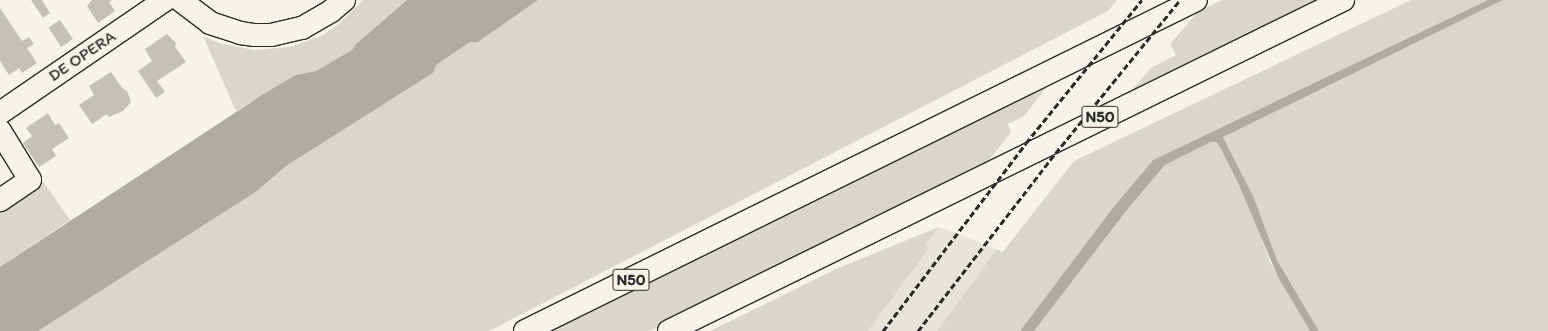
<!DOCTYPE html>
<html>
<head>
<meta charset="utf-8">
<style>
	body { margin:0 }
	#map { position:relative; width:1548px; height:331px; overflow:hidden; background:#f7f3e8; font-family:Itim,sans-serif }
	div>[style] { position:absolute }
	.built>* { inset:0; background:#e8e4da }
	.green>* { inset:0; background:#dad6cc }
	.water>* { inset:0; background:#afaca4 }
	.building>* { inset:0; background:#c4c1b9; transform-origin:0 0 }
	.roads { filter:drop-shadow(1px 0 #2b2b2b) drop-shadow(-1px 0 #2b2b2b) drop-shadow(0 1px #2b2b2b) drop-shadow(0 -1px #2b2b2b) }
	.minor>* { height:22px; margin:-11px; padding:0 11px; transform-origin:11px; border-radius:11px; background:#f7f3e8 }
	.highway>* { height:22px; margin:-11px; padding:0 11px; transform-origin:11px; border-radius:11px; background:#f7f3e8 }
	.rail>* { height:3px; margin-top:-1.5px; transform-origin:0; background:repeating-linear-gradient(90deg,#2b2b2b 0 6px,transparent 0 9px) }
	span { translate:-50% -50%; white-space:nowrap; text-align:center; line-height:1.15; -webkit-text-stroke:3px #f7f3e8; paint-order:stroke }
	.shield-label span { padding:1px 3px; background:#f7f3e8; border:1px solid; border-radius:3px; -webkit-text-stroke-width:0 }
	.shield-label { font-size:16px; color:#2b2b2b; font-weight:700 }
	.street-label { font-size:17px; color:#2b2b2b }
</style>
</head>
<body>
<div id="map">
	<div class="built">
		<i style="clip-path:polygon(939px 227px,997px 249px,937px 331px,868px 331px,930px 249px,926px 245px)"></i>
	</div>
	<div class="green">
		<i style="clip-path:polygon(363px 0,407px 0,356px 44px,352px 50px,316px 71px,296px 75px,236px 111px,203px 36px,219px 43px,254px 50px,290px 47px,323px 35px,340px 23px)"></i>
		<i style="clip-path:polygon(538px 0,1117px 0,1108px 11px,489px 331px,38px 331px,257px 191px,286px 166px,433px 73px,436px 65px,470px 42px,478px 42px)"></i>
		<i style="clip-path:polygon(1222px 0,1321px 0,1130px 92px,1151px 68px,1176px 55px,1170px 44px,1198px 12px)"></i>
		<i style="clip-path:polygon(1411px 0,1488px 0,1153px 160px,1112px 209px,1020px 331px,937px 331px,997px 249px,1002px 253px,1074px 161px)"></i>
		<i style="clip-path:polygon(1503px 0,1548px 0,1548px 331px,1319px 331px,1277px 260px,1254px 198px,1223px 137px,1224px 135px)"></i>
		<i style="clip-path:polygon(1049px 84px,1024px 116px,1008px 124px,1011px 132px,979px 173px,902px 207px,650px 331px,551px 331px)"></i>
		<i style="clip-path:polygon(1211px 142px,1215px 142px,1220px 147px,1248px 204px,1271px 264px,1310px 331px,1034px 331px,1130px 206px,1165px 165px)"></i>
		<i style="clip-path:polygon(42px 180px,70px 220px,0 267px,0 209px)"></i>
		<i style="clip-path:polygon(939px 227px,926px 245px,930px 248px,868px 331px,710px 331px,836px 269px)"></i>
	</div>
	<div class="water">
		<i style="clip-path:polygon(407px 0,538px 0,478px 42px,470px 42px,436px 65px,433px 73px,286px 166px,257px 191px,38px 331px,0 331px,0 267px,265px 93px,296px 75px,316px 71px,352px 50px,356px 44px)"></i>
		<i style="clip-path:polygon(1488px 0,1503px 0,1223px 137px,1254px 198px,1277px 260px,1319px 331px,1310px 331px,1278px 277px,1238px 183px,1220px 147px,1216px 142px,1211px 142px,1165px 165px,1130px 206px,1034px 331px,1020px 331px,1112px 209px,1153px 160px)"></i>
	</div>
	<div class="building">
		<i style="clip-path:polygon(31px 0,42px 0,50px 13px,43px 18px)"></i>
		<i style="clip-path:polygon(92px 0,112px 0,109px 2px,115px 11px,98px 23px,87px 6px)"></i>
		<i style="clip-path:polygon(0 8px,22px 41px,29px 37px,34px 44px,27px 48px,37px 63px,22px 73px,19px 68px,9px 75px,0 61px)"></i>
		<i style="left:60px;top:20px;width:23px;height:14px;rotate:56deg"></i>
		<i style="clip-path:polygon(167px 34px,176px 43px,175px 47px,186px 62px,157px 81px,165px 92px,156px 98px,138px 71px,152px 61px,145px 49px)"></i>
		<i style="clip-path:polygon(111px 72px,122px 88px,127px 91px,131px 102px,123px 111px,109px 117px,107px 114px,92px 124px,79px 105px,94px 95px,89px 86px)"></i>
		<i style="clip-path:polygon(48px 113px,55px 125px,59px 123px,69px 138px,52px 149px,56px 156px,39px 167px,23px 143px,32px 136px,26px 128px)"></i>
	</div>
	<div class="roads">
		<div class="minor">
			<i style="left:180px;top:0;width:38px;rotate:37deg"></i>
			<i style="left:210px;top:23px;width:32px;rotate:18deg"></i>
			<i style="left:240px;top:33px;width:15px;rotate:8deg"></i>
			<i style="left:255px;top:35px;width:16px"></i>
			<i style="left:271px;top:35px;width:32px;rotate:-13deg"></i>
			<i style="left:302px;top:28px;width:34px;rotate:-30deg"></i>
			<i style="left:331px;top:11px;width:17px;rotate:-40deg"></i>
			<i style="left:0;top:113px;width:200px;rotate:-34.4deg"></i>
			<i style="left:0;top:131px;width:57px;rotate:58.5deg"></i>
			<i style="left:30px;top:180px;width:36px;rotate:146deg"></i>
		</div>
		<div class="highway">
			<i style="left:525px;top:331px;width:748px;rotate:-26.26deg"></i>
			<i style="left:669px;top:331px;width:751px;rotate:-26.16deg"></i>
		</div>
	</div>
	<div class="rail">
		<i style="left:883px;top:331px;width:236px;rotate:-52.7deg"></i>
		<i style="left:1026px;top:143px;width:184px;rotate:-51deg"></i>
		<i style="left:918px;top:331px;width:216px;rotate:-52.3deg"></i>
		<i style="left:1050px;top:160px;width:206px;rotate:-50.9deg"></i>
	</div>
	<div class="shield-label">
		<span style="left:1100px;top:117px">N50</span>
		<span style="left:631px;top:280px">N50</span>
	</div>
	<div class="street-label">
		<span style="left:82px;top:56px;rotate:-34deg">DE OPERA</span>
	</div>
</div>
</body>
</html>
